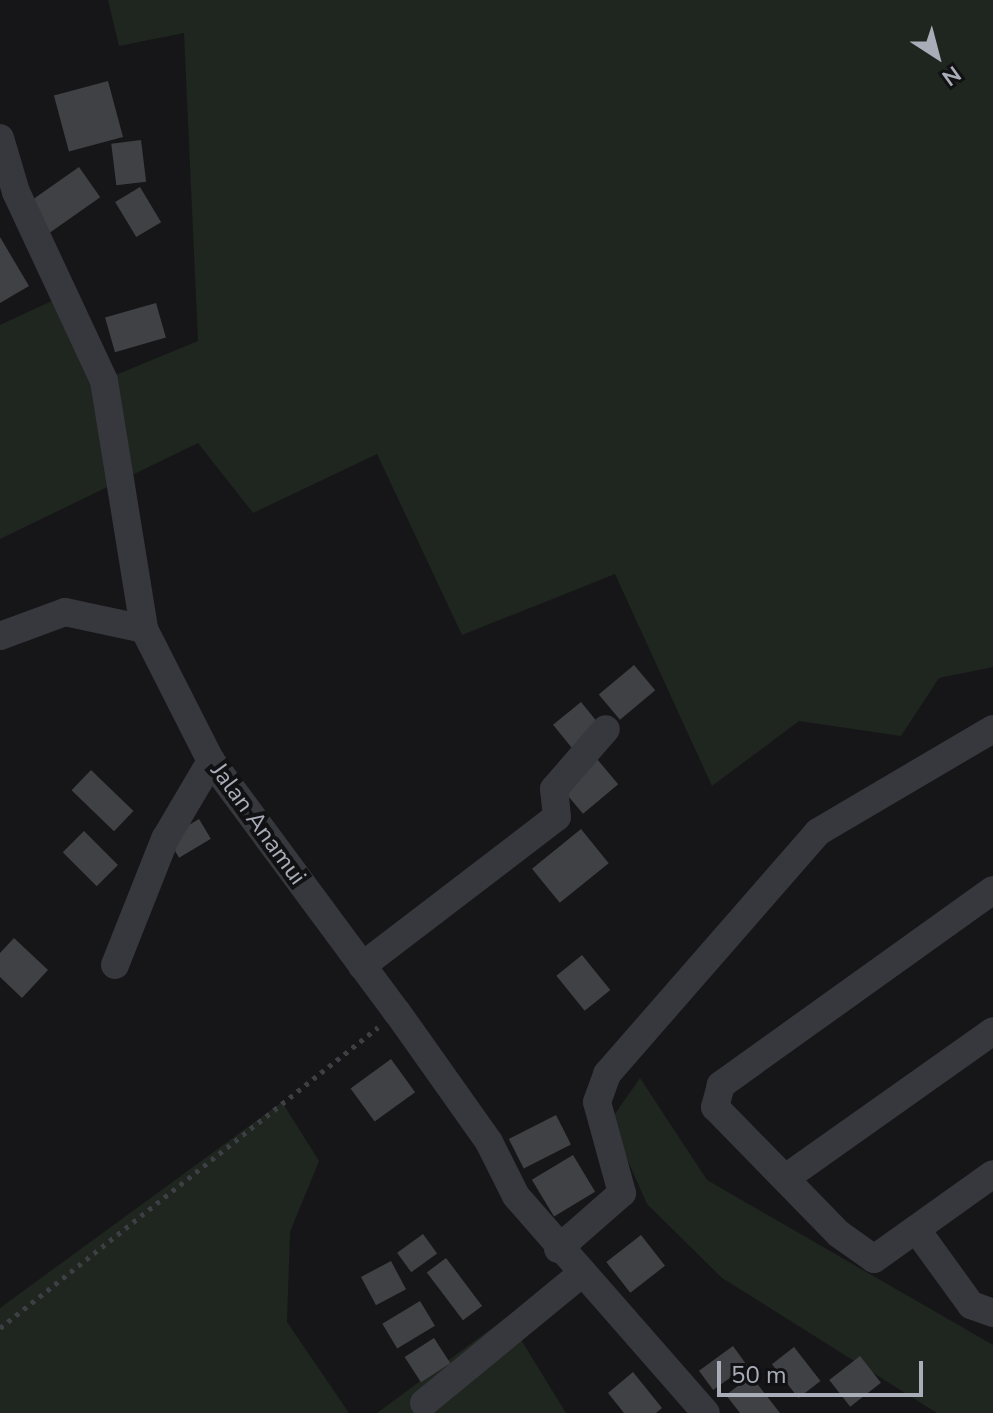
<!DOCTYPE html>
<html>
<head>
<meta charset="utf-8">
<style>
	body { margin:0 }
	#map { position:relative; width:993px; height:1413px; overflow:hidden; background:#161618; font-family:"Nunito Sans",sans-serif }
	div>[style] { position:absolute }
	.green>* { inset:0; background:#1e261f }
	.building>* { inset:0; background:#404145; transform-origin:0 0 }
	.path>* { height:5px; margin-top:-2.5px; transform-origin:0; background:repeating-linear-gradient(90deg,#3d3f44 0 4px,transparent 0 10px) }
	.minor>* { height:28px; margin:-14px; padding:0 14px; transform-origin:14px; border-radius:14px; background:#37383d }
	span { translate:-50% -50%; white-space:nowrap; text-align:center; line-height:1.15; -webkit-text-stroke:8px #111113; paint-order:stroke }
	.street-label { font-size:24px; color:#a8adb8 }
	.north { position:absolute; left:897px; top:16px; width:80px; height:80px; -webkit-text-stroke:6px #111113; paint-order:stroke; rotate:144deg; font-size:22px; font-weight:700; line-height:32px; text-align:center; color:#a8adb8 }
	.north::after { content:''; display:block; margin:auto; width:28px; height:36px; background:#a8adb8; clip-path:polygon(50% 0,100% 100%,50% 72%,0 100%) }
	.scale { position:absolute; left:717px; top:1361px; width:206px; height:36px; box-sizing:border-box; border:4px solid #a8adb8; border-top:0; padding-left:10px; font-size:24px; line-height:28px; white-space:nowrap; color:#a8adb8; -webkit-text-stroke:6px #111113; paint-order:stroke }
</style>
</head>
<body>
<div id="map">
	<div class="green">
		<i style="clip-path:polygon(108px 0,993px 0,993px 667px,939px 678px,901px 736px,799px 721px,712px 786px,615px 574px,462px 635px,377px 454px,253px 513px,198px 443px,0 539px,0 325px,69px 293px,101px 381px,198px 341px,184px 33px,119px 46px)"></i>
		<i style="clip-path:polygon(640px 1078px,707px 1180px,993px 1345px,993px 1413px,937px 1413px,722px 1278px,647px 1204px,610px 1121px)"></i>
		<i style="clip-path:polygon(282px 1102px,319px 1161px,290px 1232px,287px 1322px,349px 1413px,0 1413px,0 1308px)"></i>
		<i style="clip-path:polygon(507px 1317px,566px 1413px,377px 1413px)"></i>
	</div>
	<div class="building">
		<i style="left:108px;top:81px;width:58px;height:56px;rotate:75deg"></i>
		<i style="left:141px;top:140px;width:42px;height:30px;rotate:83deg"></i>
		<i style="left:79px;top:167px;width:37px;height:63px;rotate:55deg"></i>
		<i style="left:140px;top:187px;width:41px;height:29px;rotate:59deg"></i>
		<i style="clip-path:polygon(0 237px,29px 286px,0 303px)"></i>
		<i style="left:156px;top:303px;width:36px;height:53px;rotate:74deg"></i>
		<i style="left:634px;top:665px;width:33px;height:46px;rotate:50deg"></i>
		<i style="left:581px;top:702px;width:32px;height:36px;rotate:51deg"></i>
		<i style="left:597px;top:759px;width:33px;height:46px;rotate:50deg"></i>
		<i style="left:91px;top:770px;width:59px;height:28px;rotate:44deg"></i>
		<i style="left:199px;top:819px;width:23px;height:37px;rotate:59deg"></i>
		<i style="left:581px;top:829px;width:44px;height:63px;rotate:51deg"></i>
		<i style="left:84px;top:831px;width:48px;height:30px;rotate:45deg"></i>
		<i style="clip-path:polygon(14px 938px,48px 970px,22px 998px,0 977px,0 953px)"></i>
		<i style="left:582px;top:955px;width:45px;height:33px;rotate:51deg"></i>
		<i style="left:391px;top:1059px;width:41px;height:50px;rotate:54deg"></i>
		<i style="left:556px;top:1115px;width:33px;height:53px;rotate:63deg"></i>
		<i style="left:573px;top:1155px;width:43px;height:48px;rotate:59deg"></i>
		<i style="left:423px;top:1234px;width:24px;height:32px;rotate:54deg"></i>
		<i style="left:641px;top:1235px;width:39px;height:44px;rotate:52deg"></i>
		<i style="left:446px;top:1258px;width:60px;height:24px;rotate:53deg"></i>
		<i style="left:391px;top:1261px;width:32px;height:34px;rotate:62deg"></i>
		<i style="left:420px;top:1301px;width:29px;height:44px;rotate:59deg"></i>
		<i style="left:434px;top:1338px;width:30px;height:35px;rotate:57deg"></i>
		<i style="left:733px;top:1346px;width:24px;height:42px;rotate:54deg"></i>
		<i style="left:794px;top:1347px;width:43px;height:28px;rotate:52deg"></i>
		<i style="left:860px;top:1356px;width:34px;height:39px;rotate:52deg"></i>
		<i style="clip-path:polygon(633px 1372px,662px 1408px,656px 1413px,624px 1413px,608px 1393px)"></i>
		<i style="clip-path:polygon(751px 1376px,780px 1413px,740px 1413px,726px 1395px)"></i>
	</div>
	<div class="path">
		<i style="left:0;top:1328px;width:483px;rotate:-38.5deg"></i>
	</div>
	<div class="minor">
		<i style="left:0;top:138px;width:56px;rotate:73.5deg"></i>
		<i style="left:16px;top:192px;width:208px;rotate:65deg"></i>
		<i style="left:104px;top:381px;width:251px;rotate:80.8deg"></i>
		<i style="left:144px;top:629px;width:148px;rotate:63.1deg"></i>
		<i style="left:211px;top:761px;width:312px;rotate:53.5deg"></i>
		<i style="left:397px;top:1012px;width:159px;rotate:54.7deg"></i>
		<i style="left:489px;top:1142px;width:60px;rotate:63.4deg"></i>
		<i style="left:516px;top:1196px;width:288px;rotate:48.8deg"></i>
		<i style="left:0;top:636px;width:69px;rotate:-20.3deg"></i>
		<i style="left:65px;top:612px;width:81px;rotate:12.1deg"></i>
		<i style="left:993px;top:890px;width:335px;rotate:144.4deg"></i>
		<i style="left:721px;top:1085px;width:23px;rotate:105deg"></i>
		<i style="left:715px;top:1107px;width:177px;rotate:45.7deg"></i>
		<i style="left:839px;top:1234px;width:43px;rotate:35.5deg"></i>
		<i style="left:874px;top:1259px;width:146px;rotate:-35.5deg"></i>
		<i style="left:115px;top:965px;width:136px;rotate:-68.4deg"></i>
		<i style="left:165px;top:839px;width:91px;rotate:-59.5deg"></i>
		<i style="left:362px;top:966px;width:245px;rotate:-37.4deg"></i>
		<i style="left:557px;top:817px;width:28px;rotate:-96deg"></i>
		<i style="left:554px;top:789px;width:79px;rotate:-49.1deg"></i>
		<i style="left:787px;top:1177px;width:252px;rotate:-35.3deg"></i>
		<i style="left:916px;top:1229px;width:94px;rotate:54.1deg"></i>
		<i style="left:971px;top:1305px;width:23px;rotate:20deg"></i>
		<i style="left:558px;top:1249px;width:85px;rotate:-41.2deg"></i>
		<i style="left:622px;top:1193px;width:94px;rotate:-105.4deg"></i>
		<i style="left:597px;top:1102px;width:30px;rotate:-70deg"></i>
		<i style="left:607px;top:1074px;width:321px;rotate:-48.9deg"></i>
		<i style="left:818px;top:832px;width:203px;rotate:-30.5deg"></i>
		<i style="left:424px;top:1403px;width:202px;rotate:-39.4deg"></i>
	</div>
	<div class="street-label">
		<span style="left:258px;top:824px;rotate:54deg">Jalan Anamui</span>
	</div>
	<div class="north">N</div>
	<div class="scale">50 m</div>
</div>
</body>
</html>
